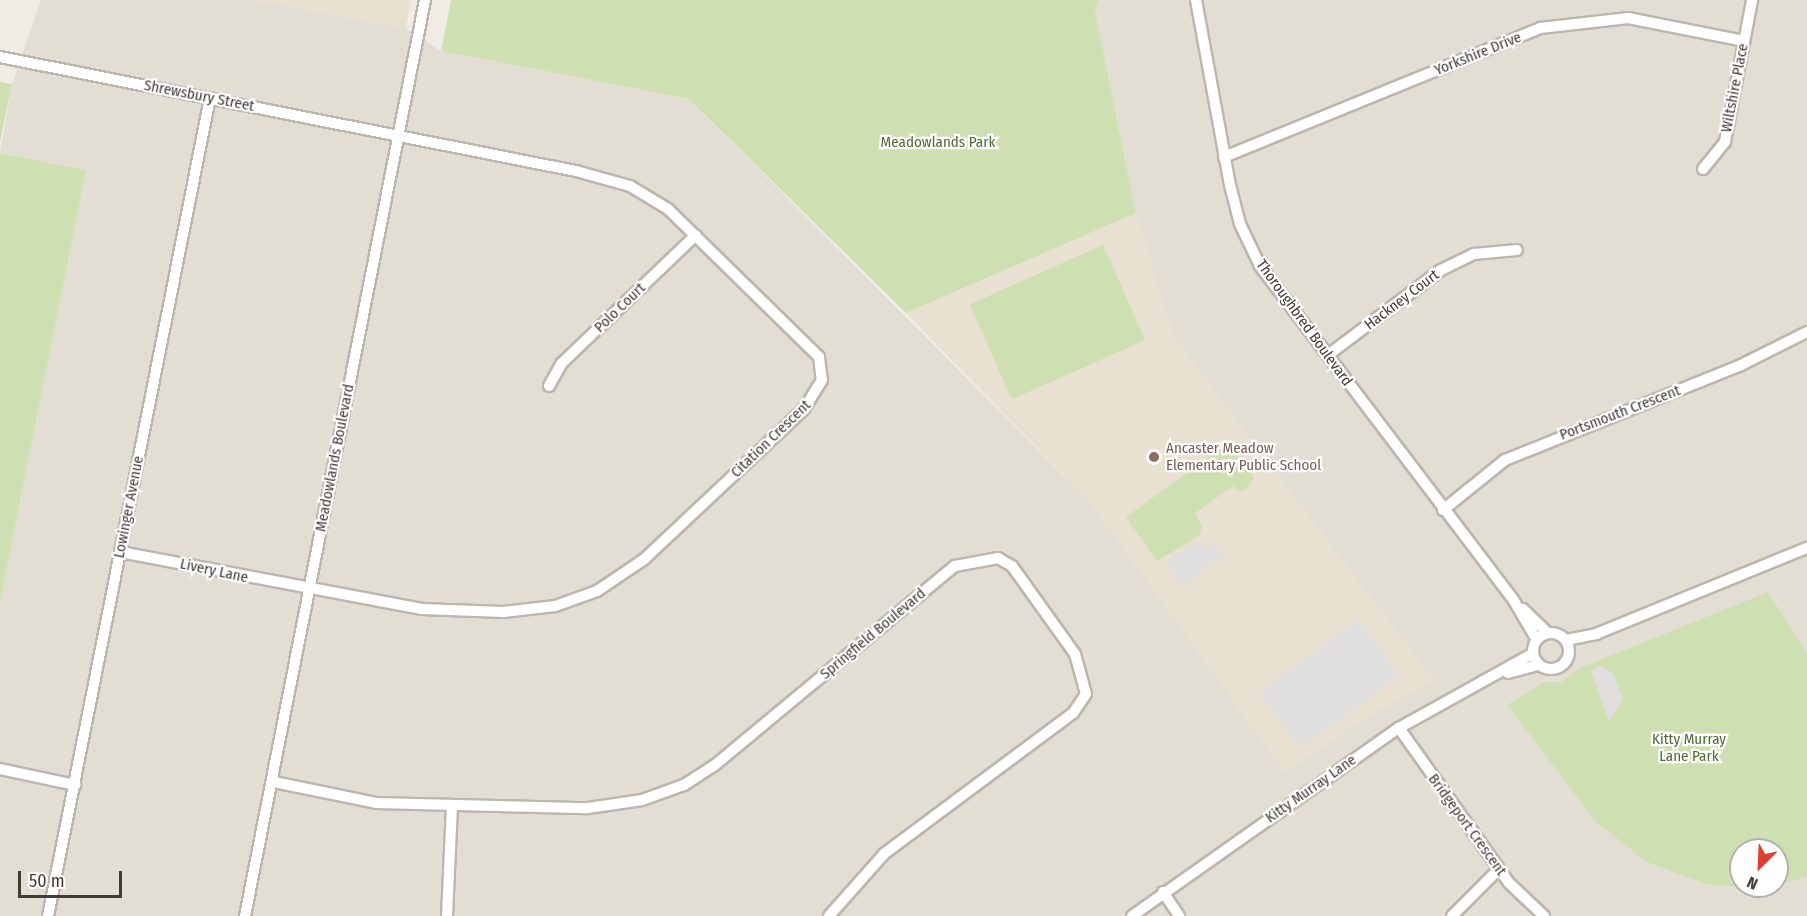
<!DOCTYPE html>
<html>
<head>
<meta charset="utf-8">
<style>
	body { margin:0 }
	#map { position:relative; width:1807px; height:916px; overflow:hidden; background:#f0ece5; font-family:"Fira Sans Condensed",sans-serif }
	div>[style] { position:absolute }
	.residential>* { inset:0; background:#e3ded4 }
	.education>* { inset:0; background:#e8e0d1 }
	.green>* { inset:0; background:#cee0b2; transform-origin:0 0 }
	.parking>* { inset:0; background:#e1dfdd; transform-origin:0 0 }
	.roads { filter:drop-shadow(2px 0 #bdb6ac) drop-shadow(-2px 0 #bdb6ac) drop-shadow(0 2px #bdb6ac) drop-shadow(0 -2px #bdb6ac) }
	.street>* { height:10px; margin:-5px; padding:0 5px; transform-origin:5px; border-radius:5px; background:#fff }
	.street>.ring { margin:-5px; padding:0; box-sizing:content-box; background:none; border:10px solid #fff; border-radius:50% }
	.dots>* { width:16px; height:16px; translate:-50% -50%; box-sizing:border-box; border:3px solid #fff; border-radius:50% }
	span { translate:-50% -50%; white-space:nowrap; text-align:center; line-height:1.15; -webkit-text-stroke:4.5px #fff; paint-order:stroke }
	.street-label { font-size:15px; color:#423c35 }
	.park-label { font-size:15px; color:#4b6c31 }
	.education-label { font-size:15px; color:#785e54 }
	.left { translate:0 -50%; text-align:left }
	.north { position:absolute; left:1729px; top:838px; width:60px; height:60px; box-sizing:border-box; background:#fff; border:2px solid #b3b1ae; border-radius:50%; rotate:204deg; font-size:16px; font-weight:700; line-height:24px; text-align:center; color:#423c35 }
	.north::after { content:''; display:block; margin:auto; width:21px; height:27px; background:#df3d2d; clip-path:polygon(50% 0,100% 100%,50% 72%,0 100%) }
	.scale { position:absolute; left:18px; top:871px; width:104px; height:27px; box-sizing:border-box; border:3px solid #423c35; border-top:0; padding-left:8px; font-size:18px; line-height:21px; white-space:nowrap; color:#423c35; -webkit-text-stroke:4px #fff; paint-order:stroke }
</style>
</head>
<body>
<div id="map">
	<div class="residential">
		<i style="clip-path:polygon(evenodd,41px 0,253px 0,406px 28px,441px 51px,689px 99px,1091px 503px,1285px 772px,1361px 720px,1433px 680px,1173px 336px,1136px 213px,1095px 11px,1098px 0,1807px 0,1807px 916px,0 916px,0 603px,86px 170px,0 153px,12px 84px,41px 0,1741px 850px,1777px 850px,1777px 886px,1741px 886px,1741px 850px)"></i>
	</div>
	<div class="education">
		<i style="clip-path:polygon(253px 0,411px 0,406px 28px)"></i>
		<i style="clip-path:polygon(1136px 213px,1173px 336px,1434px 681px,1361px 720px,1285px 772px,1091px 503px,906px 313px)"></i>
	</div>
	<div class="green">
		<i style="clip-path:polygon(451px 0,1098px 0,1095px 11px,1136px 213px,906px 313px,689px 99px,441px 51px)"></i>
		<i style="clip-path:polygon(0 82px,12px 84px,0 142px)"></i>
		<i style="clip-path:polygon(0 153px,86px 170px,0 603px)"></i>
		<i style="left:1103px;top:245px;width:104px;height:146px;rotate:66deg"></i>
		<i style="clip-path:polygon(1228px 443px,1254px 477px,1249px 487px,1240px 492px,1233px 486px,1195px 513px,1202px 526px,1199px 536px,1157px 561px,1126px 517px)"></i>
		<i style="clip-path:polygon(1768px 592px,1807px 653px,1807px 877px,1777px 885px,1777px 850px,1741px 850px,1741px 886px,1766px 886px,1748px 888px,1705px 884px,1647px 862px,1597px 823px,1507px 705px,1545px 682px,1561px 682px,1580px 668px)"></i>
	</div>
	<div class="parking">
		<i style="clip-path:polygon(1200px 538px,1207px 548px,1215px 544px,1224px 556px,1183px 586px,1166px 563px)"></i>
		<i style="left:1359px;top:620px;width:69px;height:124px;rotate:54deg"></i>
		<i style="clip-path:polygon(1600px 666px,1613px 673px,1623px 699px,1609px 721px,1591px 671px)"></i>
	</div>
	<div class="roads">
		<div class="street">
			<i style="left:1196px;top:0;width:188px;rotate:79.6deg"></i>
			<i style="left:1230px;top:185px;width:40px;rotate:75.6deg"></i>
			<i style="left:1240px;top:224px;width:47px;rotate:64.5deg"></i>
			<i style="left:1260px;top:266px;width:420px;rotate:52.8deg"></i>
			<i style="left:1514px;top:601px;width:45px;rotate:59.5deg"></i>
			<i style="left:0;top:57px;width:587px;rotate:11.2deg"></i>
			<i style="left:576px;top:171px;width:56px;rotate:15.5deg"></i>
			<i style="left:630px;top:186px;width:44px;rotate:31.2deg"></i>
			<i style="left:668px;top:209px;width:211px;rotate:44.4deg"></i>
			<i style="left:819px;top:357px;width:23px;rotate:83deg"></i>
			<i style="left:822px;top:380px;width:34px;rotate:122deg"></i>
			<i style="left:804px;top:409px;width:221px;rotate:136.8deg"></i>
			<i style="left:643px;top:560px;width:55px;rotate:146deg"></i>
			<i style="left:597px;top:591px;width:45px;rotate:160.3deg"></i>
			<i style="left:555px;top:606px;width:52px;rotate:173.4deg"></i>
			<i style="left:503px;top:612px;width:81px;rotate:-177.9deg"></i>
			<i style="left:422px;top:609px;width:307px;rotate:-169.3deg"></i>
			<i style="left:1224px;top:157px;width:341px;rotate:-22.2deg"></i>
			<i style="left:1540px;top:28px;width:89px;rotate:-6.5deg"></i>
			<i style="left:1628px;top:18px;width:118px;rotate:11.2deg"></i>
			<i style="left:1703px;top:169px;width:35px;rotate:-51deg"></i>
			<i style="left:1725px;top:142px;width:145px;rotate:-79.2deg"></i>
			<i style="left:1328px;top:355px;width:141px;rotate:-37deg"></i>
			<i style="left:1441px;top:270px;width:37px;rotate:-26deg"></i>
			<i style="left:1474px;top:254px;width:43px;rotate:-5.3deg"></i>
			<i style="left:549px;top:386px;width:26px;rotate:-61deg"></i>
			<i style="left:562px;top:363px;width:185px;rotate:-43.7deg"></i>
			<i style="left:1443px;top:510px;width:80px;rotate:-38.9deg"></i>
			<i style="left:1505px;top:460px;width:254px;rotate:-21.9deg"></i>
			<i style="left:1741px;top:365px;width:74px;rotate:-26.6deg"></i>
			<i style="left:1523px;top:609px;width:35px;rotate:44deg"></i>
			<i class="ring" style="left:1533px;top:633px;width:26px;height:26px"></i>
			<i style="left:1566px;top:640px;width:31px;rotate:-11deg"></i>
			<i style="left:1596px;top:634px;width:228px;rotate:-22.2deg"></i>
			<i style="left:1508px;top:673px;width:31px;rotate:-15deg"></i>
			<i style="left:1399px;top:728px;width:190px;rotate:54.6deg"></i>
			<i style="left:1509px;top:883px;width:48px;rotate:43.3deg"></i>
			<i style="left:0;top:769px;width:77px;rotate:12deg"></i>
			<i style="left:274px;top:782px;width:104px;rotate:11.6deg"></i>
			<i style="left:376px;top:803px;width:212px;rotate:1.4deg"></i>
			<i style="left:588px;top:808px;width:55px;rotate:-8.4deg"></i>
			<i style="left:642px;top:800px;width:45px;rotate:-19.7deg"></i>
			<i style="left:684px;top:785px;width:37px;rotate:-33deg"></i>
			<i style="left:715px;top:765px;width:312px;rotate:-39.7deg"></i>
			<i style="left:955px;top:566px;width:44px;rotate:-10.5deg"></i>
			<i style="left:998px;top:558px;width:16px;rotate:30deg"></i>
			<i style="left:1012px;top:566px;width:108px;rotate:54.4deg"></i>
			<i style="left:1075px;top:654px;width:41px;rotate:74.6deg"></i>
			<i style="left:1086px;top:694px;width:23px;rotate:124deg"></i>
			<i style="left:1073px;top:713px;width:236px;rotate:143.3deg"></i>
			<i style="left:884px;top:854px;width:83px;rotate:131.6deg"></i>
			<i style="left:1163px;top:892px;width:29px;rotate:56deg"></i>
			<i style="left:48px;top:916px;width:834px;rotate:-78.8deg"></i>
			<i style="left:245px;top:916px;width:934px;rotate:-78.88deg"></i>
			<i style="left:447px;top:916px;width:111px;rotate:-87.4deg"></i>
			<i style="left:1132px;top:916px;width:327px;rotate:-35.2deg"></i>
			<i style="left:1399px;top:728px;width:152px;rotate:-29.1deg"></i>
			<i style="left:1452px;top:916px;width:66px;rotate:-45deg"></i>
		</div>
	</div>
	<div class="dots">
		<i style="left:1154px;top:457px;background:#8d6e63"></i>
	</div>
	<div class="street-label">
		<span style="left:1478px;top:54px;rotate:-22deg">Yorkshire Drive</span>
		<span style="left:1735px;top:88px;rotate:-79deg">Wiltshire Place</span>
		<span style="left:199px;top:96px;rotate:11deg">Shrewsbury Street</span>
		<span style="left:1402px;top:300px;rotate:-37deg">Hackney Court</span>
		<span style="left:620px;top:308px;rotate:-44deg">Polo Court</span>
		<span style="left:1304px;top:323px;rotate:54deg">Thoroughbred Boulevard</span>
		<span style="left:1620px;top:413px;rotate:-21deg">Portsmouth Crescent</span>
		<span style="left:771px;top:439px;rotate:-44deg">Citation Crescent</span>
		<span style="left:335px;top:458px;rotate:-79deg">Meadowlands Boulevard</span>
		<span style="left:129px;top:507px;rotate:-79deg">Lowinger Avenue</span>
		<span style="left:214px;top:571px;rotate:12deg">Livery Lane</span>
		<span style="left:873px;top:634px;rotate:-40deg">Springfield Boulevard</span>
		<span style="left:1311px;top:789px;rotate:-35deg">Kitty Murray Lane</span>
		<span style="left:1467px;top:825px;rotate:54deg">Bridgeport Crescent</span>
	</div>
	<div class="park-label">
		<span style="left:938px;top:143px">Meadowlands Park</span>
		<span style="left:1689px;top:748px">Kitty Murray<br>Lane Park</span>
	</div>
	<div class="education-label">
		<span class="left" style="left:1166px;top:457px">Ancaster Meadow<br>Elementary Public School</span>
	</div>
	<div class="north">N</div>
	<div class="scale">50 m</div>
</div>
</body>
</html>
